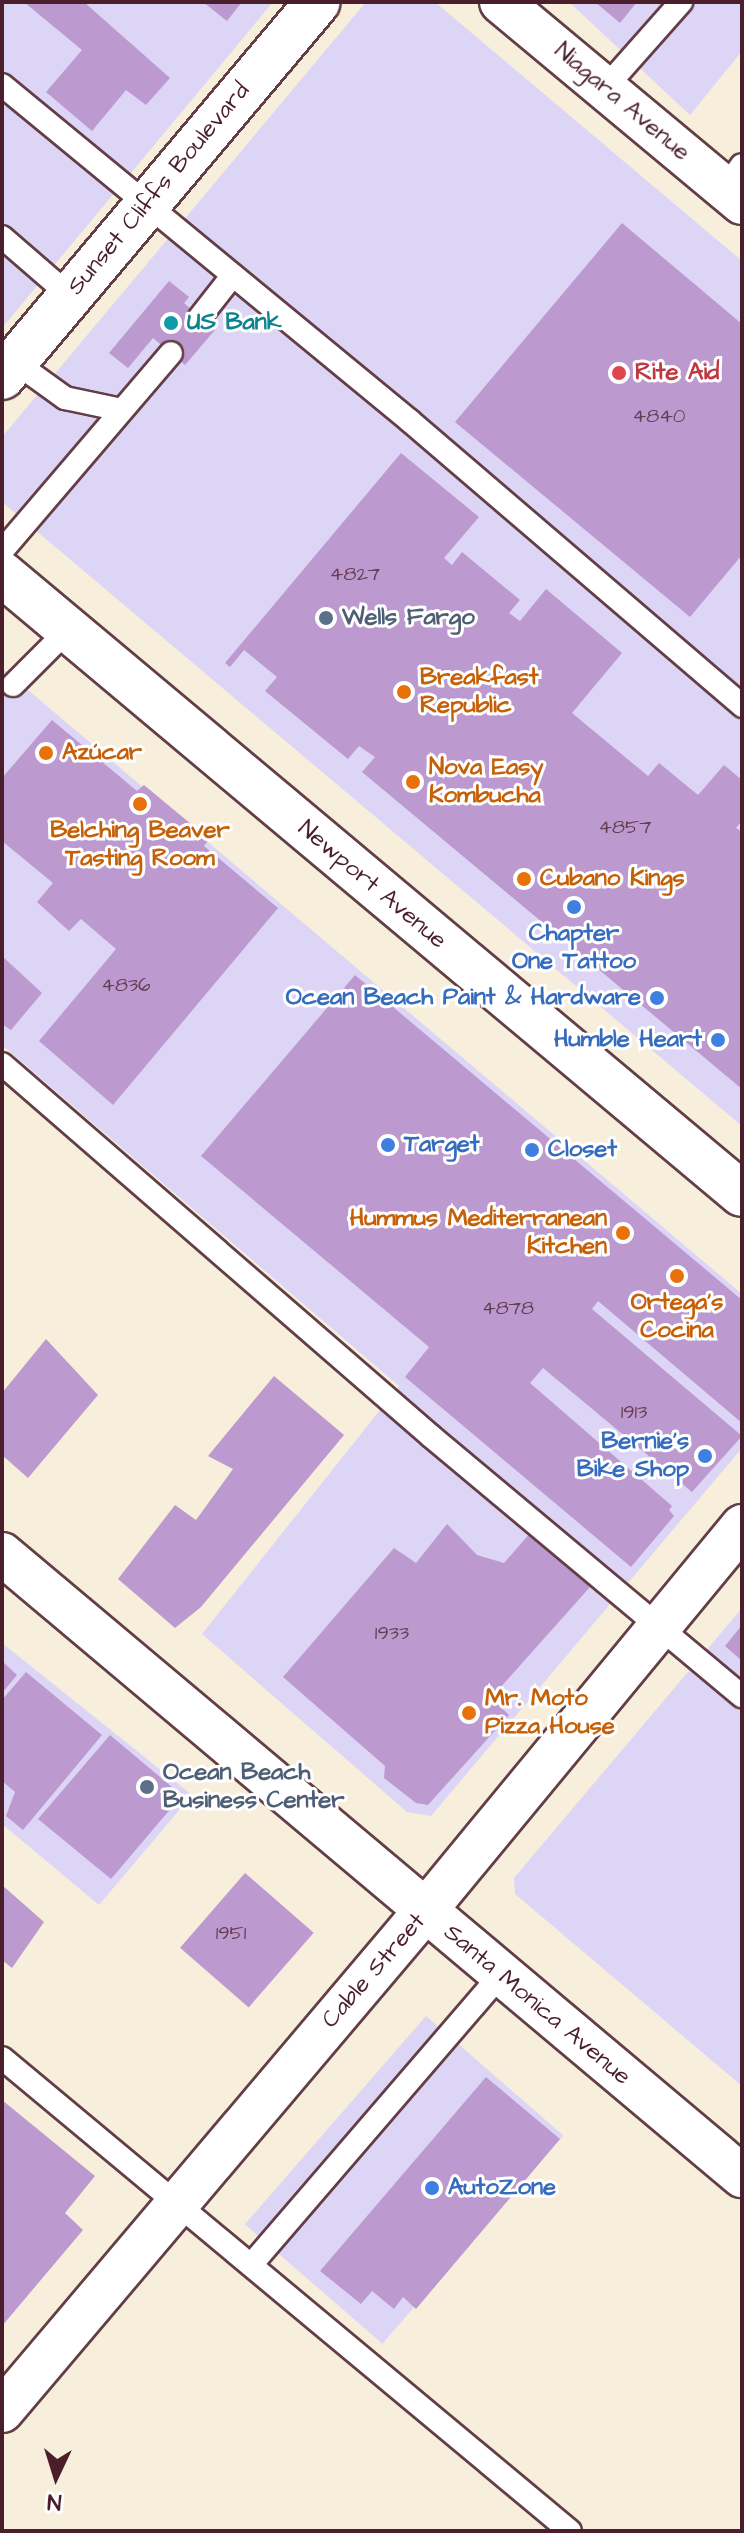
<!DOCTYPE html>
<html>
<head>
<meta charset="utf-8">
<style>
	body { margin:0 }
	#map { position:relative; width:744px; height:2533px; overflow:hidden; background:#f7eedc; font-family:"Architects Daughter",sans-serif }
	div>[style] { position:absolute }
	.built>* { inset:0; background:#ddd5f6; transform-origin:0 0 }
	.building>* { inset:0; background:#bc9acf; transform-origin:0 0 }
	.roads { filter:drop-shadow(2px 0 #643e46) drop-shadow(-2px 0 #643e46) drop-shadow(0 2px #643e46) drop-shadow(0 -2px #643e46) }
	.service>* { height:22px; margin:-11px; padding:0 11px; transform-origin:11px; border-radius:11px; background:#fff }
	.minor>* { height:42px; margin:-21px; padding:0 21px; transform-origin:21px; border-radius:21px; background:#fff }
	.tertiary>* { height:44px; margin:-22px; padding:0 22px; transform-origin:22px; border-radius:22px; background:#fff }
	.secondary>* { height:44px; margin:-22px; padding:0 22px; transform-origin:22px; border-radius:22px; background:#fff }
	.dots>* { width:22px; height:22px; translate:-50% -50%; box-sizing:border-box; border:4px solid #fff; border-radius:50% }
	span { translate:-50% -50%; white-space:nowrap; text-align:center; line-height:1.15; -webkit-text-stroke:6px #fff; paint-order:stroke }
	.number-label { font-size:20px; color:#663e54 }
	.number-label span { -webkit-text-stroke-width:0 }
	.street-label { font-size:24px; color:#4a1f2b }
	.culture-label { font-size:24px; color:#0d838f; font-weight:700 }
	.left { translate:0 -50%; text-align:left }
	.health-label { font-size:24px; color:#be3a42; font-weight:700 }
	.service-label { font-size:24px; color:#4e5e75; font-weight:700 }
	.food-label { font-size:24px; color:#c56008; font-weight:700 }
	.right { translate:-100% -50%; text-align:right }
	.shop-label { font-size:24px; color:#366cbe; font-weight:700 }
	.frame { position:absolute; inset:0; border:4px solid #4a1f2b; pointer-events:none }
	.north { position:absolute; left:16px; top:2437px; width:80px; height:80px; -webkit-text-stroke:6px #fff; paint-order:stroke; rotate:184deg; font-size:22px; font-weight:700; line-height:32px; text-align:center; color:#4a1f2b }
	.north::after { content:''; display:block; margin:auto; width:28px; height:36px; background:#4a1f2b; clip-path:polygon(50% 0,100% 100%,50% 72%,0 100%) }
</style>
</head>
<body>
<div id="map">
	<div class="built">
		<i style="clip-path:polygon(2px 2px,273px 2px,2px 328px)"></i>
		<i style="clip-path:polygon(366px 2px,435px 2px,742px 261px,742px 1126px,2px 502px,2px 437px)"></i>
		<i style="clip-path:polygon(569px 2px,742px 2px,742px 51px,690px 115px)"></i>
		<i style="clip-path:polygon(2px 668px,742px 1294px,742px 1448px,431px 1816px,407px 1812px,202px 1634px,399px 1386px,2px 1045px)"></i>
		<i style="clip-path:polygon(742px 1608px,742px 2086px,515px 1894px,514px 1878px)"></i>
		<i style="clip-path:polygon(2px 1643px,192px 1795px,99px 1905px,2px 1824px)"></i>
		<i style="left:426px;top:2016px;width:182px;height:276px;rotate:41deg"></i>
	</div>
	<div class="building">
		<i style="clip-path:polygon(24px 2px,84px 2px,170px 78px,146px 105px,126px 90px,92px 131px,46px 92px,82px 50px)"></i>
		<i style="clip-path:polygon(203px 2px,242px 2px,227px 21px)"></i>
		<i style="clip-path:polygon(595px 2px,637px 2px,620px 23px)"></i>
		<i style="clip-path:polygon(622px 223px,742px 324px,742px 555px,690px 617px,455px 422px)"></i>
		<i style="clip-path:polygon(169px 281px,189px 297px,184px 303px,215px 330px,185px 365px,153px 338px,128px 368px,109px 353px)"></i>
		<i style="clip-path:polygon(401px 453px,479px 517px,444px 558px,452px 565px,462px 552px,520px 600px,509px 613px,520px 621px,546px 589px,622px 653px,572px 713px,648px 776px,659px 763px,698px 795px,724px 765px,742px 780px,742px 821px,736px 828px,742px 832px,742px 1089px,362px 772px,375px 757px,359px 746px,348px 759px,265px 691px,277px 677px,244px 650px,230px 667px,225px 663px)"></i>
		<i style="clip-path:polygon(52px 720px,137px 791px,144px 785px,209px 839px,204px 846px,278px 908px,113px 1105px,39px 1041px,116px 949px,81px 919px,69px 931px,37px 902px,53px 883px,2px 841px,2px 778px)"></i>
		<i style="clip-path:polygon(2px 956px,42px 993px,11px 1030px,2px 1024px)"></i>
		<i style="clip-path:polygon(355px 975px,742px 1300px,742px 1423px,598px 1301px,592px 1309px,742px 1436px,692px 1492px,543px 1368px,530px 1383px,672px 1506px,669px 1510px,674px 1516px,631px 1567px,405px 1377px,429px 1347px,201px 1156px)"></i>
		<i style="clip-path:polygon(46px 1339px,98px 1395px,28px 1478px,2px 1455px,2px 1393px)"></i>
		<i style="clip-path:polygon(274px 1376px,344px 1435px,201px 1607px,175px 1628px,118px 1579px,175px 1505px,196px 1520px,233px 1469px,208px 1456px)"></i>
		<i style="clip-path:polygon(447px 1524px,477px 1555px,504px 1563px,531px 1532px,590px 1587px,491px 1698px,509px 1715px,428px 1805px,416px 1803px,384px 1778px,385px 1766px,283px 1677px,394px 1548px,416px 1563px)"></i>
		<i style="clip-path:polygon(742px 1625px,742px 1661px,725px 1646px)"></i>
		<i style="clip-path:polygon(2px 1661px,17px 1675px,2px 1693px)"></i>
		<i style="clip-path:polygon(26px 1672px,102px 1735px,23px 1830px,6px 1816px,15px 1792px,2px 1781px,2px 1700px)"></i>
		<i style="clip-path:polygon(110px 1735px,172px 1787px,164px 1798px,173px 1806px,111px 1879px,38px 1819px)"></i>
		<i style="left:245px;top:1873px;width:91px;height:99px;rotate:41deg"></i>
		<i style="clip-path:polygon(2px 1885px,44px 1922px,12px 1968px,2px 1960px)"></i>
		<i style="clip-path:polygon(486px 2077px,560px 2139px,416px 2309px,403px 2297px,394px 2309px,372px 2291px,361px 2304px,320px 2271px)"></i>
		<i style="clip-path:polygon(2px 2100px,95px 2176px,65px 2213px,83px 2230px,2px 2326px)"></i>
	</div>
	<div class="roads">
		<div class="service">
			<i style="left:2px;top:85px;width:529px;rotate:39.47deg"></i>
			<i style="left:410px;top:421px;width:438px;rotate:40.6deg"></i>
			<i style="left:605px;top:88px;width:115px;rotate:-48.5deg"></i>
			<i style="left:725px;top:189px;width:29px;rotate:-55deg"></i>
			<i style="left:2px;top:237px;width:89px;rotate:40.9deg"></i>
			<i style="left:200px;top:317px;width:53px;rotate:-51.8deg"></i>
			<i style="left:15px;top:362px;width:62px;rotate:35.8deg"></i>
			<i style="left:65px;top:398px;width:58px;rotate:11.9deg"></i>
			<i style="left:2px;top:551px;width:260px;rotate:-49.5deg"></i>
			<i style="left:13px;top:685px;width:78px;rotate:-45deg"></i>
			<i style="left:2px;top:1064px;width:569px;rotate:40.94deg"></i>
			<i style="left:432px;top:1437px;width:404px;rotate:39.9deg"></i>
			<i style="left:2px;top:2058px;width:739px;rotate:39.79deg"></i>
			<i style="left:251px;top:2265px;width:382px;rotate:-49.3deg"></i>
		</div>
		<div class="minor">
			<i style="left:501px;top:2px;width:314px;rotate:39.8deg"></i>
			<i style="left:2px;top:1554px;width:967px;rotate:40.05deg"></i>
			<i style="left:2px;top:2411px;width:655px;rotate:-49.77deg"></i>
			<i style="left:425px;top:1911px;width:499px;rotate:-50.5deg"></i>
		</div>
		<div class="tertiary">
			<i style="left:2px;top:574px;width:965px;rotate:39.96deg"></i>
		</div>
		<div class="secondary">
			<i style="left:2px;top:377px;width:490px;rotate:-49.9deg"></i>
		</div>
	</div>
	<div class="dots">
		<i style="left:171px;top:323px;background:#0f9aa8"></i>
		<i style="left:619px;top:373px;background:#e0444e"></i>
		<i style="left:326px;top:618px;background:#5c6f8a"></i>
		<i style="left:404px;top:692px;background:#e8710a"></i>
		<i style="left:46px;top:753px;background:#e8710a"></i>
		<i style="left:413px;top:782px;background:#e8710a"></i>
		<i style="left:140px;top:804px;background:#e8710a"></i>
		<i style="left:524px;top:879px;background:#e8710a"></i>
		<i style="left:574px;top:907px;background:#3f7fe0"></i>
		<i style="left:657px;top:998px;background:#3f7fe0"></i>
		<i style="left:718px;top:1040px;background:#3f7fe0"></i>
		<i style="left:388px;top:1145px;background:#3f7fe0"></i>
		<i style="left:532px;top:1150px;background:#3f7fe0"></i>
		<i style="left:623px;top:1233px;background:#e8710a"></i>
		<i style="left:677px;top:1276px;background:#e8710a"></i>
		<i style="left:705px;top:1456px;background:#3f7fe0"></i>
		<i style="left:469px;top:1713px;background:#e8710a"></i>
		<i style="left:147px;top:1787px;background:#5c6f8a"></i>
		<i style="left:432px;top:2188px;background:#3f7fe0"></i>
	</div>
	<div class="number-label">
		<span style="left:659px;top:416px">4840</span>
		<span style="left:355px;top:574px">4827</span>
		<span style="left:625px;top:827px">4857</span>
		<span style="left:126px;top:985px">4836</span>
		<span style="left:508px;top:1308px">4878</span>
		<span style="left:634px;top:1412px">1913</span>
		<span style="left:392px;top:1633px">1933</span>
		<span style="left:231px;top:1933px">1951</span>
	</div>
	<div class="street-label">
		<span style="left:622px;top:102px;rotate:40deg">Niagara Avenue</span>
		<span style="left:159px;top:189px;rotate:-50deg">Sunset Cliffs Boulevard</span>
		<span style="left:372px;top:885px;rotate:40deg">Newport Avenue</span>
		<span style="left:374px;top:1971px;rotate:-49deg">Cable Street</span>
		<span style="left:537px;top:2005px;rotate:40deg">Santa Monica Avenue</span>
	</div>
	<div class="culture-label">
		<span class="left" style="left:187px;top:323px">US Bank</span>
	</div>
	<div class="health-label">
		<span class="left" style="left:635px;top:373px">Rite Aid</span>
	</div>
	<div class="service-label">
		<span class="left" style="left:342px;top:618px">Wells Fargo</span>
		<span class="left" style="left:163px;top:1787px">Ocean Beach<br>Business Center</span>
	</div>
	<div class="food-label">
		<span class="left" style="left:420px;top:692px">Breakfast<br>Republic</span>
		<span class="left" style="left:62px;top:753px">Azúcar</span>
		<span class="left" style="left:429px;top:782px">Nova Easy<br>Kombucha</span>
		<span style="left:140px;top:845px">Belching Beaver<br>Tasting Room</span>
		<span class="left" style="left:540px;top:879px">Cubano Kings</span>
		<span class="right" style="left:607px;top:1233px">Hummus Mediterranean<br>Kitchen</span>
		<span style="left:677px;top:1317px">Ortega’s<br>Cocina</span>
		<span class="left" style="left:485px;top:1713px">Mr. Moto<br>Pizza House</span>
	</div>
	<div class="shop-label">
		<span style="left:574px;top:948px">Chapter<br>One Tattoo</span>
		<span class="right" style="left:641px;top:998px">Ocean Beach Paint &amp; Hardware</span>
		<span class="right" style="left:702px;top:1040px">Humble Heart</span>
		<span class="left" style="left:404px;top:1145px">Target</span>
		<span class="left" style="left:548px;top:1150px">Closet</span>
		<span class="right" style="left:689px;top:1456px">Bernie's<br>Bike Shop</span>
		<span class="left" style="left:448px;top:2188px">AutoZone</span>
	</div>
	<div class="frame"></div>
	<div class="north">N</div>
</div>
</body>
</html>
